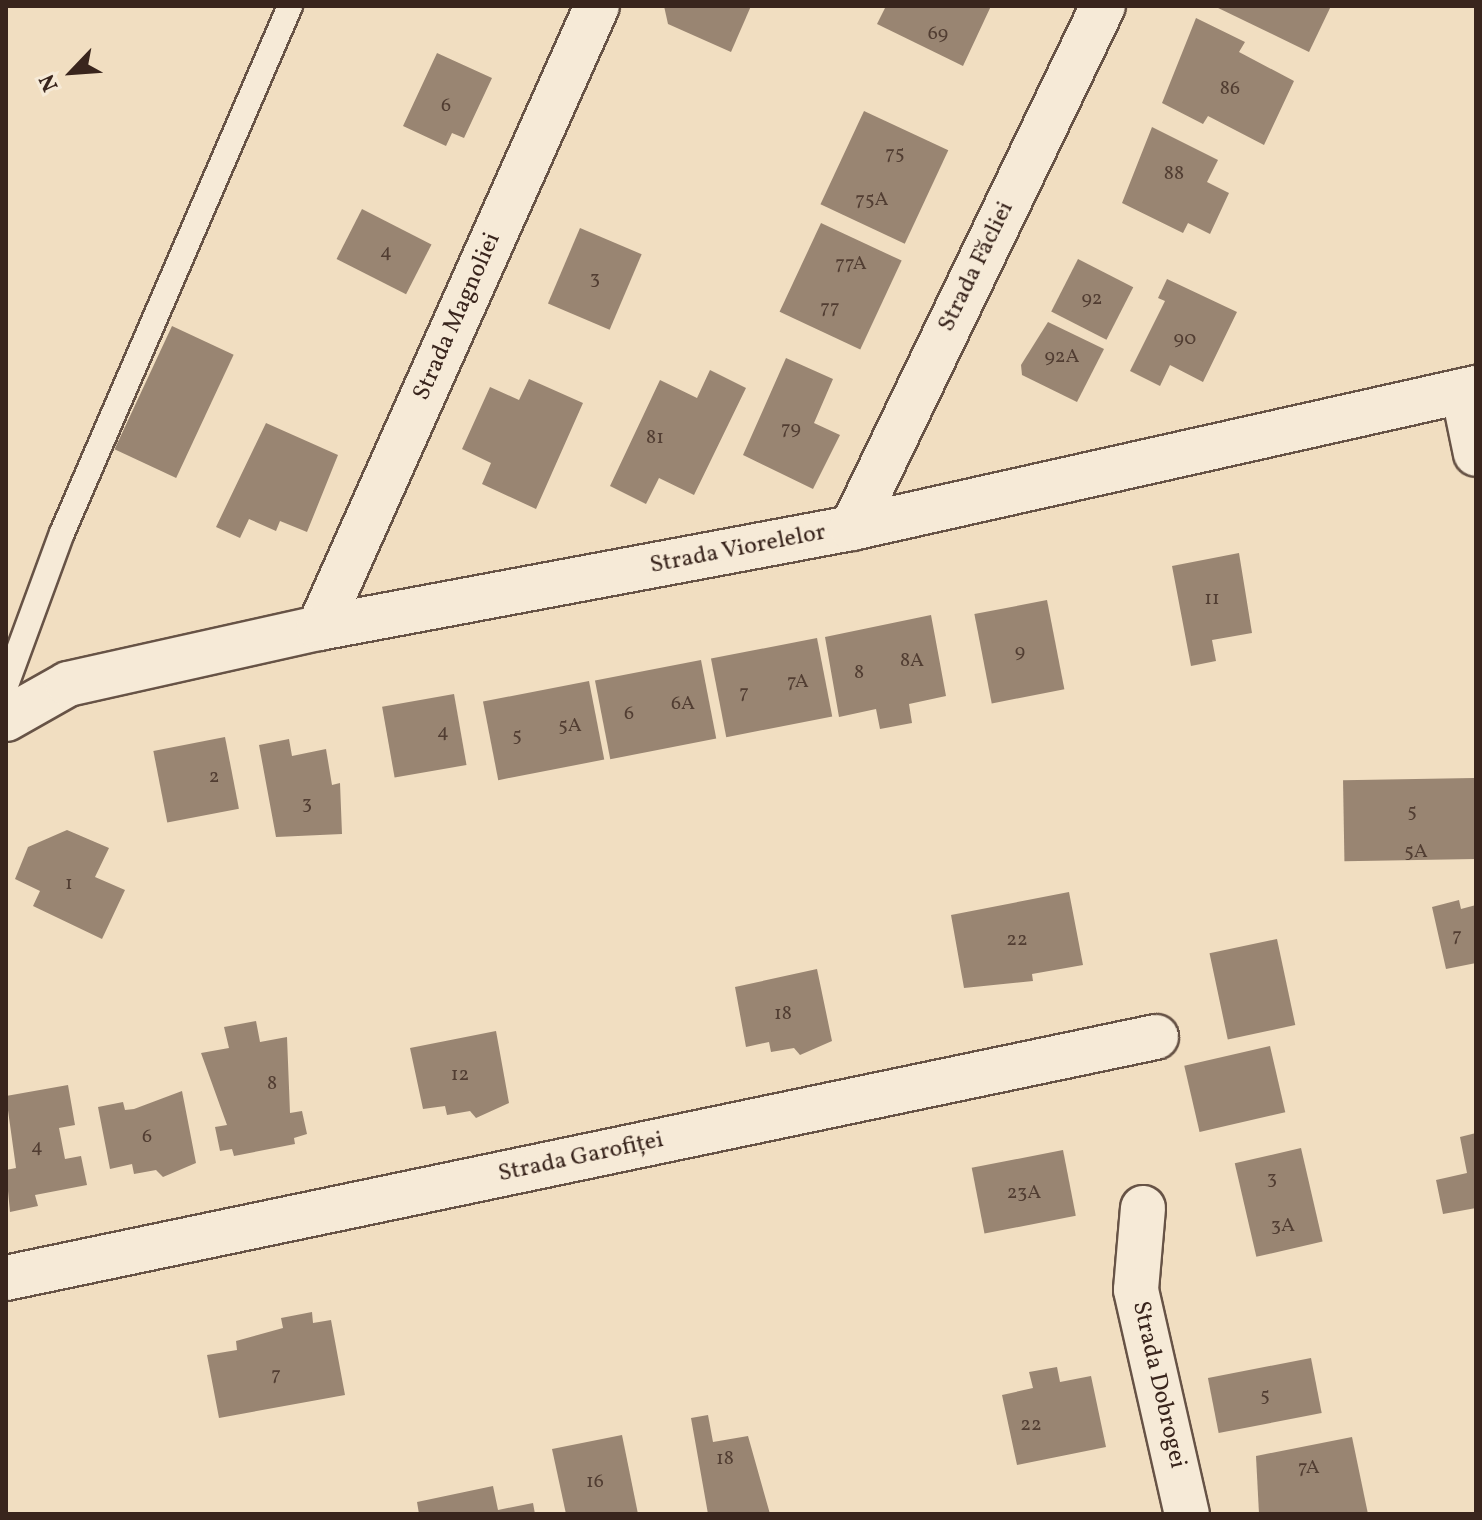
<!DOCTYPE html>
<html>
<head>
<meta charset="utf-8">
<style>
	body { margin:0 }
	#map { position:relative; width:1482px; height:1520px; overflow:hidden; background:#f1dec1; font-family:Vollkorn,serif }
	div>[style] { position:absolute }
	.building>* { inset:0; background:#998572; transform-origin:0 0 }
	.roads { filter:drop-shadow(2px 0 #675346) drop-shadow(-2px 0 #675346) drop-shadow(0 2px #675346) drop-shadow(0 -2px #675346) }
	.lane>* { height:24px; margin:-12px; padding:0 12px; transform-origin:12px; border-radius:12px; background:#f6ead7 }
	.street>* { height:44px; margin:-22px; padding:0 22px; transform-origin:22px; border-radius:22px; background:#f6ead7 }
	span { translate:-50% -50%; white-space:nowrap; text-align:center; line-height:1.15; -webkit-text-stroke:6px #f6ead7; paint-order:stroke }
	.number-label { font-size:20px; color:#513d32 }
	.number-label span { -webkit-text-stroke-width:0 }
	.street-label { font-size:24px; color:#39251d }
	.frame { position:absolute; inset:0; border:8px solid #39251d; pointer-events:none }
	.north { position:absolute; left:32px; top:32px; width:80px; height:80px; -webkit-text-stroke:6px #f6ead7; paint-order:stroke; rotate:245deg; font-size:22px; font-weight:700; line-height:32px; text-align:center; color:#39251d }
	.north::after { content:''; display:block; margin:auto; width:28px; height:36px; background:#39251d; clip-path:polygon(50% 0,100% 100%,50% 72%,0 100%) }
</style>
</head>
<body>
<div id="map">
	<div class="building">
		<i style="clip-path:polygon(664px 6px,751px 6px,731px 52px,668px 24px)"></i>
		<i style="clip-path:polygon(886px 6px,991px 6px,963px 66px,877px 24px)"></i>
		<i style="clip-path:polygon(1214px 6px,1331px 6px,1309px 52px)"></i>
		<i style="clip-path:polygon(1196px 18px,1245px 42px,1239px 52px,1294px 81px,1264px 145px,1208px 116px,1203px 124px,1162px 103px)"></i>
		<i style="clip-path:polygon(437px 53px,492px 78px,464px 138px,452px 133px,446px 146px,403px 126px)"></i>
		<i style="left:864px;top:111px;width:93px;height:103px;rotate:25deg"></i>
		<i style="clip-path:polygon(1152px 127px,1218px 160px,1207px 182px,1229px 193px,1210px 234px,1188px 223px,1183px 233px,1122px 203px)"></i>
		<i style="left:362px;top:209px;width:78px;height:56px;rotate:27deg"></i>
		<i style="left:821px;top:223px;width:89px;height:98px;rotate:25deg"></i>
		<i style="left:580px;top:228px;width:67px;height:82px;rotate:23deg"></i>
		<i style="left:1078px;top:259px;width:62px;height:59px;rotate:27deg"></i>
		<i style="clip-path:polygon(1167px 279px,1237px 312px,1203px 382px,1170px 365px,1160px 386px,1130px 371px,1165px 301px,1158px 298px)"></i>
		<i style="clip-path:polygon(1048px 322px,1104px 349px,1077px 402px,1022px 375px,1021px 365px)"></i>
		<i style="left:172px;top:326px;width:68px;height:136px;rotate:25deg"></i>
		<i style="clip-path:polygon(786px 358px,833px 379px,814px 423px,840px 435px,813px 489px,743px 455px)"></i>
		<i style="clip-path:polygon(710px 370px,746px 388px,694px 495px,659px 478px,646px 504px,610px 486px,660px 380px,697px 398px)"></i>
		<i style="clip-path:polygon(529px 379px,583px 403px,536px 509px,482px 484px,491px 463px,462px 449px,490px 387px,519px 400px)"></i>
		<i style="clip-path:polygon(266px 423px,338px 455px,307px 532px,280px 521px,276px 531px,249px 519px,240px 538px,216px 527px)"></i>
		<i style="clip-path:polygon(1239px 553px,1252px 633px,1212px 640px,1216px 661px,1191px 666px,1172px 566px)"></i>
		<i style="left:1047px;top:600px;width:91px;height:74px;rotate:79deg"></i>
		<i style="clip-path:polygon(931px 615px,946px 696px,909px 704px,912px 723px,880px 729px,876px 709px,839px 717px,825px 637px)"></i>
		<i style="left:817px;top:638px;width:80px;height:108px;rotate:79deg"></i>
		<i style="left:701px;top:660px;width:80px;height:108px;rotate:79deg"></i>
		<i style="left:589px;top:681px;width:80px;height:108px;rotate:79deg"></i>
		<i style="left:454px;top:694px;width:72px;height:73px;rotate:80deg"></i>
		<i style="left:225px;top:737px;width:73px;height:73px;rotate:79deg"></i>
		<i style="clip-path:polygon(289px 739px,292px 756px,326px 749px,332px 785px,340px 783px,342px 834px,276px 837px,259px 745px)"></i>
		<i style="left:1474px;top:778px;width:81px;height:131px;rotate:89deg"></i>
		<i style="clip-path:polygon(67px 830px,109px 848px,95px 877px,125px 890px,102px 939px,33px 906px,40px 891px,15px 879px,28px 847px)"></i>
		<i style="clip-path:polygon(1069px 892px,1083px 965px,1032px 974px,1033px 981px,964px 988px,951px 915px)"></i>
		<i style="clip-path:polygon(1459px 900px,1461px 909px,1476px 905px,1476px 963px,1446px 969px,1432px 907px)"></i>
		<i style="left:1277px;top:939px;width:88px;height:69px;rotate:78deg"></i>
		<i style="clip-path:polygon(817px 969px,832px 1041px,800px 1055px,794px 1048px,771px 1052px,769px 1042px,746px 1047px,735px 987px)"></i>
		<i style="clip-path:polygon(256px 1021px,260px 1042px,287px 1037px,290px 1113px,302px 1111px,307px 1134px,294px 1138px,295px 1144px,234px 1156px,232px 1149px,220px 1151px,215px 1127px,227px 1125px,201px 1053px,229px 1048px,224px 1027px)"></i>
		<i style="clip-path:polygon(496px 1031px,509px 1103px,476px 1118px,470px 1111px,447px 1115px,445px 1106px,423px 1109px,410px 1048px)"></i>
		<i style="left:1270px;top:1046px;width:68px;height:88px;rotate:77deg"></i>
		<i style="clip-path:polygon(68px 1085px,75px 1125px,59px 1128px,65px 1159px,81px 1156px,87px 1185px,35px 1195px,38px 1206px,10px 1212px,6px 1170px,16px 1168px,6px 1096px)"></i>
		<i style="clip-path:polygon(182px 1091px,196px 1163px,163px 1177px,156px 1170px,134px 1174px,132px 1164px,110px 1169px,98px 1107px,123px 1102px,125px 1110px,134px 1109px)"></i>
		<i style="clip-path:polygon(1476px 1133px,1476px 1208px,1443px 1214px,1436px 1180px,1467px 1173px,1460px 1137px)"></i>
		<i style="left:1301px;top:1148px;width:96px;height:68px;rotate:77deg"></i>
		<i style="left:1063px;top:1150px;width:67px;height:93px;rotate:79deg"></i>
		<i style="clip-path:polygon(312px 1312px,313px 1323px,331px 1320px,345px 1395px,219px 1418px,207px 1355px,237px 1350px,236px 1341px,283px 1328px,281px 1318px)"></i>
		<i style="left:1311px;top:1358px;width:56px;height:105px;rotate:79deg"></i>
		<i style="clip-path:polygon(1057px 1367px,1060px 1382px,1091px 1376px,1106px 1447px,1017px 1465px,1002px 1395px,1033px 1388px,1029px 1372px)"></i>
		<i style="clip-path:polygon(708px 1415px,713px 1442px,748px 1436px,770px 1514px,708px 1514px,691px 1418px)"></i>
		<i style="clip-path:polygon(622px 1435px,638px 1514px,566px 1514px,552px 1449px)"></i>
		<i style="clip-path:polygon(1352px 1437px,1368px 1514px,1259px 1514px,1256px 1456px)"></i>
		<i style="clip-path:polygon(493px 1486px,498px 1510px,533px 1503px,535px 1514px,419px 1514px,417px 1502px)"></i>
	</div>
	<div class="roads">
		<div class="lane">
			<i style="left:6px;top:685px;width:162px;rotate:-69.8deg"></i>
			<i style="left:62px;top:533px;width:574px;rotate:-66.6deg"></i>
		</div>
		<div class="street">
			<i style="left:1463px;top:391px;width:64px;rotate:78.3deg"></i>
			<i style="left:852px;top:528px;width:579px;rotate:-64.32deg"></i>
			<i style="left:319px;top:628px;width:681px;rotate:-65.92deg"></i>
			<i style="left:6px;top:719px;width:71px;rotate:-29.4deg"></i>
			<i style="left:68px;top:684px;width:257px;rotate:-12.6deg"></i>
			<i style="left:319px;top:628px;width:542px;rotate:-10.63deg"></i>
			<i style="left:852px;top:528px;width:640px;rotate:-12.65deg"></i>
			<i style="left:1143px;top:1208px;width:82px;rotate:94.9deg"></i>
			<i style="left:1136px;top:1290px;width:230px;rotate:77.2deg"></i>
			<i style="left:6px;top:1278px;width:1175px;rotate:-11.84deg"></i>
		</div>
	</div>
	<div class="number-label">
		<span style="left:938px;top:34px">69</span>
		<span style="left:1230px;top:89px">86</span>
		<span style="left:446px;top:106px">6</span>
		<span style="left:895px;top:154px">75</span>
		<span style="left:1174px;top:174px">88</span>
		<span style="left:872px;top:200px">75A</span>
		<span style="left:386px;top:252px">4</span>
		<span style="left:851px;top:264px">77A</span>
		<span style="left:595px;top:279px">3</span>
		<span style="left:1092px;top:299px">92</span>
		<span style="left:830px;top:308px">77</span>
		<span style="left:1185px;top:339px">90</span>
		<span style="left:1062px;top:357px">92A</span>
		<span style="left:791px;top:429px">79</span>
		<span style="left:655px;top:438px">81</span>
		<span style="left:1212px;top:599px">11</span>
		<span style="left:1020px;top:652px">9</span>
		<span style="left:912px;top:661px">8A</span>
		<span style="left:859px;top:673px">8</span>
		<span style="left:798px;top:682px">7A</span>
		<span style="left:744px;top:693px">7</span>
		<span style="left:683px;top:704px">6A</span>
		<span style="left:629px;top:714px">6</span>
		<span style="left:570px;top:726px">5A</span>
		<span style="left:443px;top:732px">4</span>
		<span style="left:517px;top:736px">5</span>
		<span style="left:214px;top:777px">2</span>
		<span style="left:307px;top:804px">3</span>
		<span style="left:1412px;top:812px">5</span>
		<span style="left:1416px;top:852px">5A</span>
		<span style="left:69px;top:884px">1</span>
		<span style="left:1457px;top:936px">7</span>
		<span style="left:1017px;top:940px">22</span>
		<span style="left:783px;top:1014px">18</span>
		<span style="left:460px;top:1075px">12</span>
		<span style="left:272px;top:1084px">8</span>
		<span style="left:147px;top:1137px">6</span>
		<span style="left:37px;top:1147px">4</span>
		<span style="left:1272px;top:1179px">3</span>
		<span style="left:1024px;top:1193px">23A</span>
		<span style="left:1283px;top:1226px">3A</span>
		<span style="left:276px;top:1375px">7</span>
		<span style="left:1265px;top:1396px">5</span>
		<span style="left:1031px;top:1425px">22</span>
		<span style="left:725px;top:1459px">18</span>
		<span style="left:1309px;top:1468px">7A</span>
		<span style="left:595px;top:1482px">16</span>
	</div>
	<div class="street-label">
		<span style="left:977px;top:267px;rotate:-64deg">Strada Făcliei</span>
		<span style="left:458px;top:317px;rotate:-66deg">Strada Magnoliei</span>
		<span style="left:738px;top:550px;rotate:-11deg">Strada Viorelelor</span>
		<span style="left:581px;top:1158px;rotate:-12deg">Strada Garofiței</span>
		<span style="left:1158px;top:1385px;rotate:77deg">Strada Dobrogei</span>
	</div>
	<div class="frame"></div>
	<div class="north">N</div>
</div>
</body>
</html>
